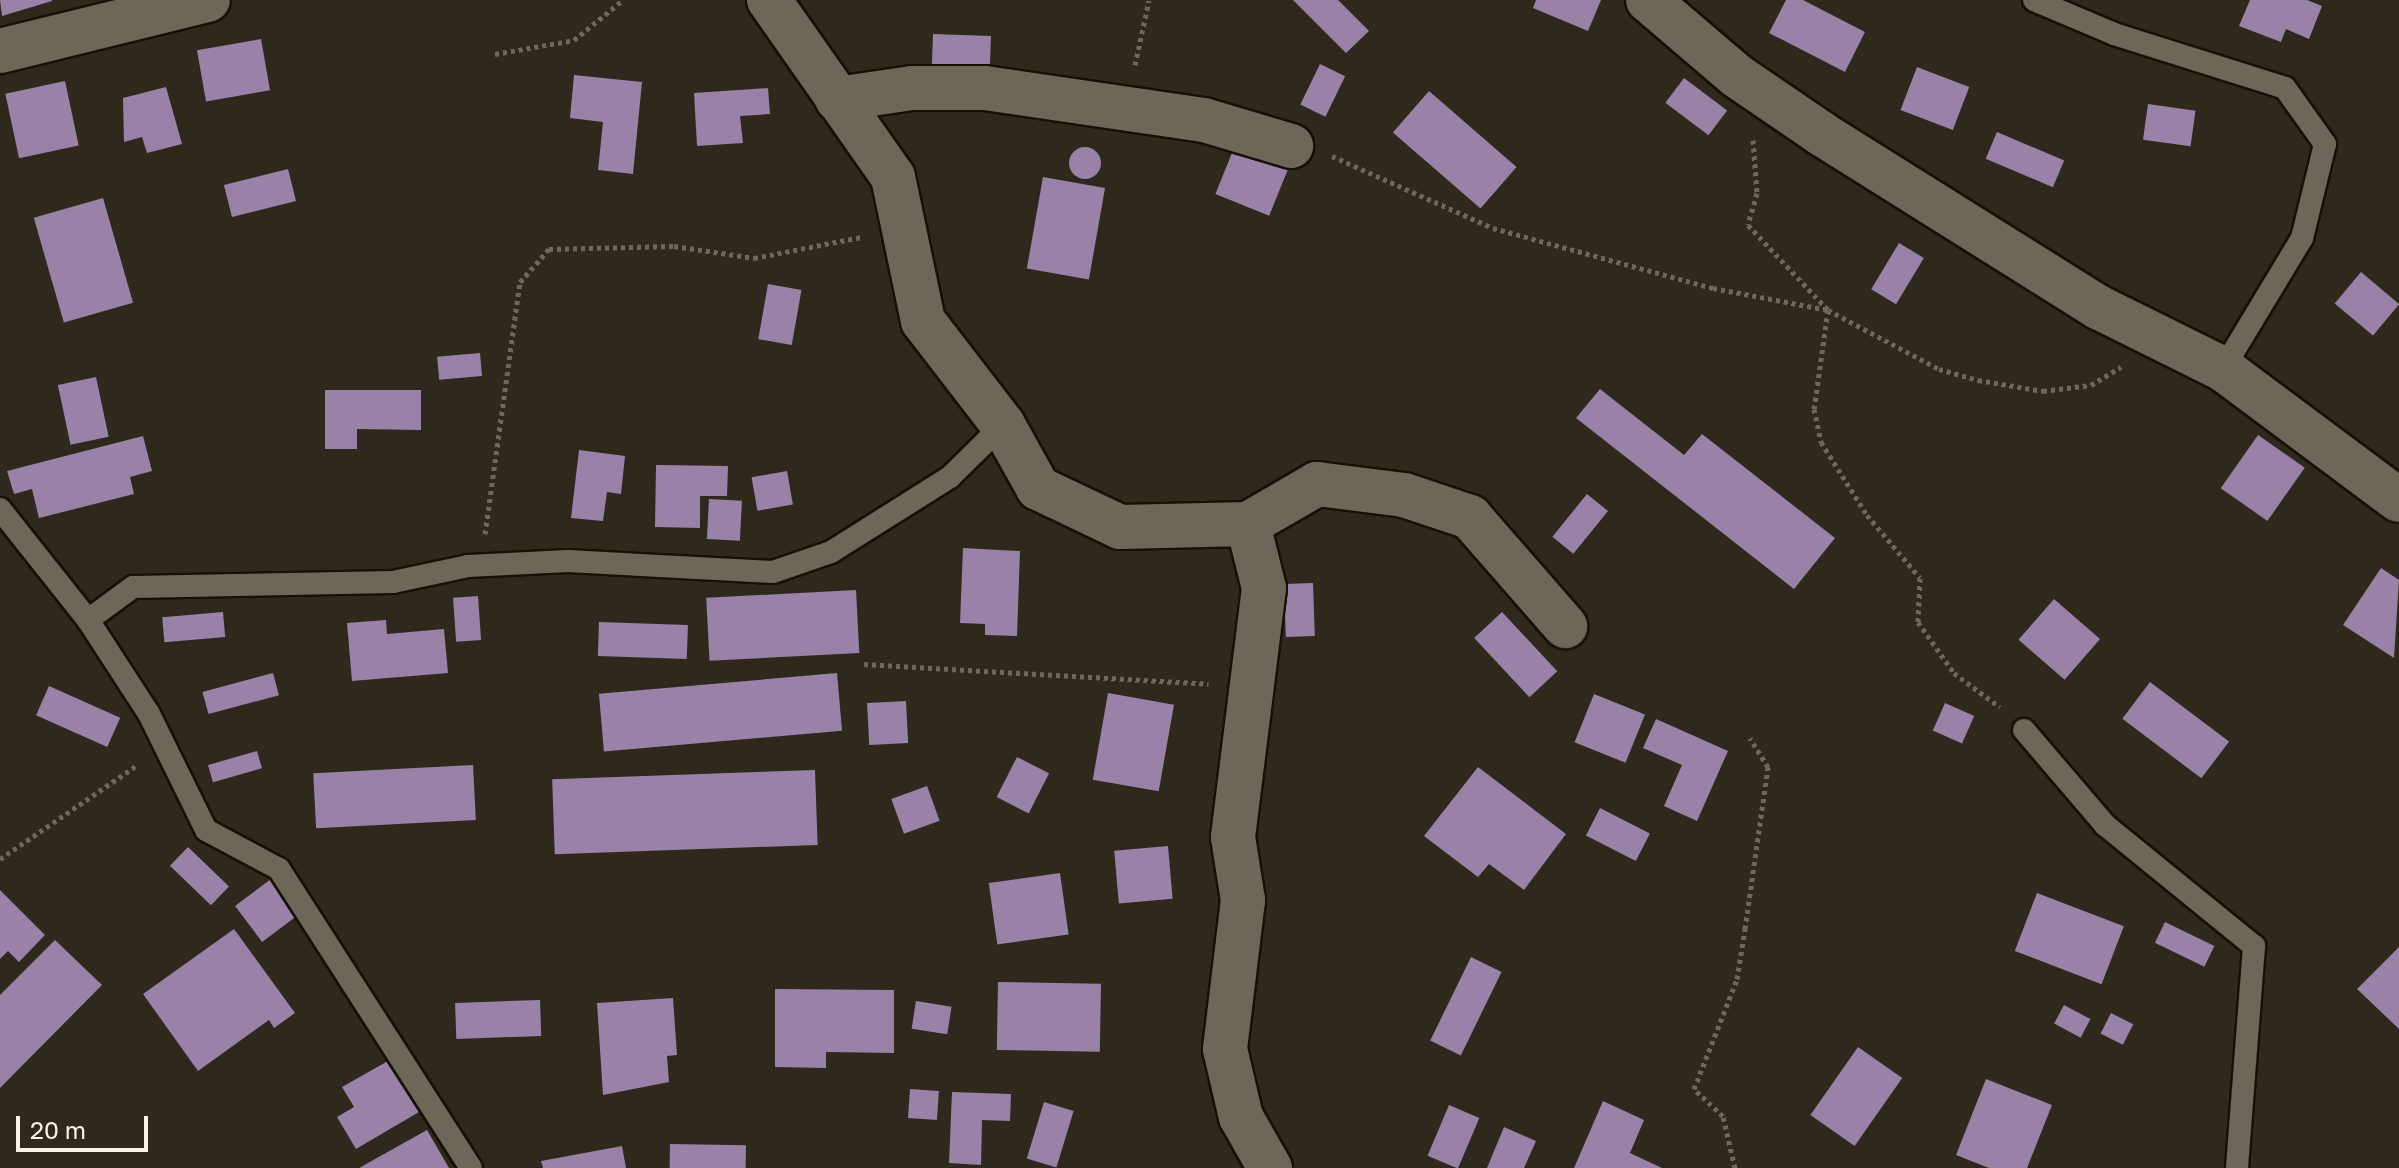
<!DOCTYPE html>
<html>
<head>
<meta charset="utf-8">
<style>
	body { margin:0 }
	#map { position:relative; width:2399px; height:1168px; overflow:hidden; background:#2e291c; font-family:"Golos Text",sans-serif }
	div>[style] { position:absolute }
	.building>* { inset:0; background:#9981a7; transform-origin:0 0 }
	.round { border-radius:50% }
	.path>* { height:5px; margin-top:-2.5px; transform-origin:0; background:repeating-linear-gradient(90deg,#6d685d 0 4px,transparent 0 8px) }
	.roads { filter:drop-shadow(2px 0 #161106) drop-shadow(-2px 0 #161106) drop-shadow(0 2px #161106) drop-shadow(0 -2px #161106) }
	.service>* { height:22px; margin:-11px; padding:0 11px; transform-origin:11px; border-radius:11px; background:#6d6759 }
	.minor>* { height:44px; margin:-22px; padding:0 22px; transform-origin:22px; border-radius:22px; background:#6d6759 }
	span { translate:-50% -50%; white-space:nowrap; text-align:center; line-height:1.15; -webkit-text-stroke:8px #2e291c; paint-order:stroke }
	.scale { position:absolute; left:16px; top:1116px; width:132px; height:36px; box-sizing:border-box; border:4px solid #f7f3eb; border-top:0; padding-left:10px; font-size:24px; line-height:28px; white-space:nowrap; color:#f7f3eb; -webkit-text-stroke:6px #2e291c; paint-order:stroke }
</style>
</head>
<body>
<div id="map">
	<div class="building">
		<i style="clip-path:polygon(0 0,52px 0,52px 1px,2px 16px)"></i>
		<i style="clip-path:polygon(1293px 0,1338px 0,1369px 31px,1346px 53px)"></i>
		<i style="clip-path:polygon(1536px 0,1601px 0,1588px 31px,1533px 8px)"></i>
		<i style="clip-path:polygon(1786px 0,1803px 0,1865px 32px,1845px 72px,1769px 33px)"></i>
		<i style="clip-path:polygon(2250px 0,2307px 0,2322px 6px,2309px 39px,2286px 29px,2281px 42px,2239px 26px)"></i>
		<i style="left:933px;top:34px;width:58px;height:30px;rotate:2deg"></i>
		<i style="left:261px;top:39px;width:52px;height:65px;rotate:80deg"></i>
		<i style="left:1320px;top:64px;width:28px;height:45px;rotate:26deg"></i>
		<i style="left:1917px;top:67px;width:56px;height:46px;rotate:21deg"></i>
		<i style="clip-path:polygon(574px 75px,642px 82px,633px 174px,598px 170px,603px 122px,570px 118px)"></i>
		<i style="left:1684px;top:78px;width:54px;height:31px;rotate:37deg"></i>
		<i style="left:65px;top:81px;width:66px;height:61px;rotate:78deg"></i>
		<i style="clip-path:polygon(166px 87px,182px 144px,147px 153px,142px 137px,124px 142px,123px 98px)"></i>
		<i style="clip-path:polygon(768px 88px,770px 114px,740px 116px,743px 143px,697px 146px,694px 93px)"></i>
		<i style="left:1429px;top:91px;width:116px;height:55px;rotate:41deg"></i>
		<i style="left:2148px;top:104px;width:48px;height:36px;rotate:8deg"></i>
		<i style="left:1997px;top:132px;width:73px;height:29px;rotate:23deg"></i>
		<i style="left:1236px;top:143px;width:58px;height:55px;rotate:22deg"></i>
		<i class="round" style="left:1069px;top:147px;width:32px;height:32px"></i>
		<i style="left:288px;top:169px;width:33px;height:66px;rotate:76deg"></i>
		<i style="left:1043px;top:177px;width:63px;height:93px;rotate:10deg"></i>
		<i style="left:103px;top:198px;width:109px;height:72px;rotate:74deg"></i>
		<i style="left:1899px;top:243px;width:29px;height:54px;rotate:31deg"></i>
		<i style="left:2361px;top:272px;width:50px;height:41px;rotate:40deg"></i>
		<i style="left:768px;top:284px;width:34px;height:56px;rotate:10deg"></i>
		<i style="left:480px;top:353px;width:23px;height:43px;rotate:85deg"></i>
		<i style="left:96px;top:377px;width:61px;height:39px;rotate:78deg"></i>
		<i style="clip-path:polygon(1600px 389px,1684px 455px,1702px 434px,1835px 538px,1794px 589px,1576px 418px)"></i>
		<i style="clip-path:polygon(325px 390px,421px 390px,421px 430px,357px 429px,357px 449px,325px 449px)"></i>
		<i style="left:2258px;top:435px;width:57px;height:65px;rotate:35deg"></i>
		<i style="clip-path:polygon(143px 436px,152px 471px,130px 477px,134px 494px,39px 518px,32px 489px,14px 494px,7px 471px)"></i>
		<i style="clip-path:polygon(579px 450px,625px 456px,621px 494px,607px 492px,603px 521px,571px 518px)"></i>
		<i style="clip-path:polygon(656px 465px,728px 466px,727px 496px,700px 496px,700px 528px,655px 527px)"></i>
		<i style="left:787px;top:471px;width:34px;height:36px;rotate:80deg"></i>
		<i style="left:1587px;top:494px;width:27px;height:55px;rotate:39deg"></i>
		<i style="left:709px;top:499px;width:33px;height:40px;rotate:3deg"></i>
		<i style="clip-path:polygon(963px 548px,1020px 551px,1017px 636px,985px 635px,985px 624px,960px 623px)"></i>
		<i style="clip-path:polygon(2381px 568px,2399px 580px,2394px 658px,2343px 625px)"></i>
		<i style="left:1313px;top:583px;width:53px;height:29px;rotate:88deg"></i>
		<i style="left:856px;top:590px;width:63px;height:150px;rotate:87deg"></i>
		<i style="left:478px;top:596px;width:44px;height:25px;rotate:86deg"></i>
		<i style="left:2054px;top:599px;width:61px;height:54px;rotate:41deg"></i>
		<i style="left:223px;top:612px;width:25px;height:61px;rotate:85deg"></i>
		<i style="left:1502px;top:612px;width:81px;height:38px;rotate:47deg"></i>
		<i style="clip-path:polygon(386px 620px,387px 634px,444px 629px,448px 673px,352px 681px,347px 623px)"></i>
		<i style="left:599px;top:622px;width:89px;height:34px;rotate:2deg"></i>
		<i style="left:273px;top:673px;width:23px;height:73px;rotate:75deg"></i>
		<i style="left:837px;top:673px;width:58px;height:239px;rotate:85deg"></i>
		<i style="left:2150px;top:682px;width:99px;height:46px;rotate:37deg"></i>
		<i style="left:49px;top:686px;width:78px;height:32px;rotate:24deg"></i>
		<i style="left:1108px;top:693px;width:67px;height:88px;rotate:10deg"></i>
		<i style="left:1594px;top:694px;width:55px;height:52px;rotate:22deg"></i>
		<i style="left:906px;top:701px;width:42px;height:39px;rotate:87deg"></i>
		<i style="left:1945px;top:703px;width:32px;height:30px;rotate:24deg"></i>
		<i style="clip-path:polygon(1656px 719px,1728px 751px,1697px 821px,1664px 806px,1682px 765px,1643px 748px)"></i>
		<i style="left:257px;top:751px;width:18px;height:51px;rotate:74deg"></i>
		<i style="left:1017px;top:757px;width:36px;height:45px;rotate:27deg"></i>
		<i style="left:473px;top:765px;width:55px;height:160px;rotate:87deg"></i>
		<i style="clip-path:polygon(1478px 767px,1566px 834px,1524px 890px,1489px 864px,1478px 877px,1424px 836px)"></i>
		<i style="left:815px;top:770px;width:75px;height:263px;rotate:88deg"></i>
		<i style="left:927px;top:786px;width:37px;height:38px;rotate:70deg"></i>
		<i style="left:1600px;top:808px;width:56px;height:31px;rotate:27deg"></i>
		<i style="left:1168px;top:846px;width:53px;height:54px;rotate:85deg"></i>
		<i style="left:188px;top:847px;width:57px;height:26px;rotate:44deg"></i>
		<i style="left:1060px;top:873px;width:62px;height:72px;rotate:82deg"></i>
		<i style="left:271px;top:879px;width:45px;height:45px;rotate:53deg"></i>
		<i style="clip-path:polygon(0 890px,45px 935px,19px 962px,8px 951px,0 959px)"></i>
		<i style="left:2037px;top:893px;width:93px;height:62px;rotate:21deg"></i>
		<i style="left:2165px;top:922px;width:55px;height:23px;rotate:26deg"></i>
		<i style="clip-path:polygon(234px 929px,295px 1013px,274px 1028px,269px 1020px,198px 1071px,143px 994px)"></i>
		<i style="clip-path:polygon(55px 940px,102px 985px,0 1088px,0 995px)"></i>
		<i style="clip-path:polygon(2399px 947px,2399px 1029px,2357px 989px)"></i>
		<i style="left:1471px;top:957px;width:34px;height:93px;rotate:26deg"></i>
		<i style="left:998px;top:982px;width:103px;height:68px;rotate:1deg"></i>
		<i style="clip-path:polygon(775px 989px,894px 990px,894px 1053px,826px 1052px,826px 1068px,775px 1067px)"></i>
		<i style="clip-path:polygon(673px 998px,677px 1055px,667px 1056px,669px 1082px,603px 1095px,597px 1003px)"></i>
		<i style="left:540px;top:1000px;width:36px;height:85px;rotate:88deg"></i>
		<i style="left:916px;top:1001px;width:36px;height:28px;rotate:9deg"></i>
		<i style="left:2064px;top:1005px;width:30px;height:21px;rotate:28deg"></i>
		<i style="left:2111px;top:1013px;width:25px;height:23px;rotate:27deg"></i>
		<i style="left:1858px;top:1047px;width:54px;height:83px;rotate:35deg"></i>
		<i style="clip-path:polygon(388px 1061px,419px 1112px,356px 1149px,337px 1117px,354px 1107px,342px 1087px)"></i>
		<i style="clip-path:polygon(1986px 1079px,2052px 1105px,2027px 1168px,1989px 1168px,1956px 1155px)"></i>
		<i style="left:910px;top:1089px;width:29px;height:29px;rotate:4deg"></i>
		<i style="clip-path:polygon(952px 1092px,1011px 1094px,1010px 1121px,982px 1120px,981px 1165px,949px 1163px)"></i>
		<i style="clip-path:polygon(1603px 1101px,1644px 1120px,1630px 1153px,1662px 1168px,1574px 1168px)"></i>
		<i style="left:1044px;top:1102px;width:31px;height:59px;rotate:17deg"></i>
		<i style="left:1449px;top:1105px;width:33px;height:55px;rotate:23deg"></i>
		<i style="clip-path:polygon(1504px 1127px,1536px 1141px,1524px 1168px,1487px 1168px)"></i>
		<i style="clip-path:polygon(427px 1130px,449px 1168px,359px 1168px)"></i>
		<i style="left:670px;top:1144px;width:76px;height:24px;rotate:1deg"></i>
		<i style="clip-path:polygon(622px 1146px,626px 1168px,543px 1168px,541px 1161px)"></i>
	</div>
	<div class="path">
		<i style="left:495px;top:54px;width:80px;rotate:-10deg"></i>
		<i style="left:574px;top:40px;width:63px;rotate:-39.2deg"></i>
		<i style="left:1135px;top:65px;width:66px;rotate:-77.8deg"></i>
		<i style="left:1753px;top:140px;width:53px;rotate:85.7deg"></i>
		<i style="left:1757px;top:193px;width:33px;rotate:106deg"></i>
		<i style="left:1748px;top:225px;width:117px;rotate:46.7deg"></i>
		<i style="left:1828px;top:310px;width:100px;rotate:98deg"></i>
		<i style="left:1814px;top:409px;width:34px;rotate:78deg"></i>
		<i style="left:1821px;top:442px;width:86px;rotate:57.8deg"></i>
		<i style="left:1867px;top:515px;width:82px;rotate:49.9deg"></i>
		<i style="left:1920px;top:578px;width:44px;rotate:92.6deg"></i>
		<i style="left:1918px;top:622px;width:62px;rotate:54.8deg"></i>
		<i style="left:1954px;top:673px;width:57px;rotate:36.5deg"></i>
		<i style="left:1332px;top:156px;width:176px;rotate:24.1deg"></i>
		<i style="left:1493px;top:228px;width:228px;rotate:15.3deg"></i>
		<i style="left:1713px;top:288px;width:117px;rotate:10.8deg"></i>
		<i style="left:1828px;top:310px;width:126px;rotate:28deg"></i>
		<i style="left:1939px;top:369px;width:41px;rotate:15.8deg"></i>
		<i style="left:1978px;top:380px;width:66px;rotate:9.6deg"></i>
		<i style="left:2043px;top:391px;width:48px;rotate:-7.1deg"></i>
		<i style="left:2091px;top:385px;width:35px;rotate:-31deg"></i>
		<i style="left:485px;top:534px;width:254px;rotate:-82.1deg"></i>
		<i style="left:520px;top:282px;width:44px;rotate:-48.7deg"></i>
		<i style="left:549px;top:249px;width:125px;rotate:-1.4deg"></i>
		<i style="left:674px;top:246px;width:81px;rotate:8.5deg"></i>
		<i style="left:754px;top:258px;width:109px;rotate:-11.1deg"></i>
		<i style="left:864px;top:664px;width:345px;rotate:3.3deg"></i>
		<i style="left:0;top:859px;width:168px;rotate:-34.4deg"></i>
		<i style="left:1735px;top:1168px;width:53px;rotate:-103deg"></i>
		<i style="left:1723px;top:1116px;width:40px;rotate:-137deg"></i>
		<i style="left:1694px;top:1089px;width:118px;rotate:-68.6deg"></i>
		<i style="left:1737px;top:979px;width:51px;rotate:-80.9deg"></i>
		<i style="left:1745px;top:929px;width:164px;rotate:-81.9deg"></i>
		<i style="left:1768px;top:767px;width:34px;rotate:-122deg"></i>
	</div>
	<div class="roads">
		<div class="service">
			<i style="left:2034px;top:0;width:87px;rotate:23deg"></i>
			<i style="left:2114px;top:34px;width:179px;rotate:17.5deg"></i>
			<i style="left:2285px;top:88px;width:69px;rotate:54.5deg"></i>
			<i style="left:2325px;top:144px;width:97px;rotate:103.7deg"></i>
			<i style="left:2302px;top:238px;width:153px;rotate:121.1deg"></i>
			<i style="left:0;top:509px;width:142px;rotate:51.6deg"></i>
			<i style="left:88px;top:620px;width:112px;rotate:57deg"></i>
			<i style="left:149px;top:714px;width:129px;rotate:63.8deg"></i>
			<i style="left:206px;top:830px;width:83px;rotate:28.1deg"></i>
			<i style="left:279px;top:869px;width:355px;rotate:57.3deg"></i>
			<i style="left:88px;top:620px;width:56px;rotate:-36.3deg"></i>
			<i style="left:133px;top:587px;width:260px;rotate:-1.1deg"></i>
			<i style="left:393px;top:582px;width:77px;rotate:-12deg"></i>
			<i style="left:468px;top:566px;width:100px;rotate:-2.9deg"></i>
			<i style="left:568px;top:561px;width:205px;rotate:3.1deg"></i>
			<i style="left:773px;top:572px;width:61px;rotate:-19deg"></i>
			<i style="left:831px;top:552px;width:141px;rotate:-32.2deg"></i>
			<i style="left:950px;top:477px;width:74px;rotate:-44.5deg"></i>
			<i style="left:2024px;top:730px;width:125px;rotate:49.5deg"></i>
			<i style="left:2105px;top:825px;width:192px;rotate:39.1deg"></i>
			<i style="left:2254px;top:946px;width:223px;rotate:94.4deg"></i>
		</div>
		<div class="minor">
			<i style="left:769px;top:0;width:216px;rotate:55deg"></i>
			<i style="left:893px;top:177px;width:147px;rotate:78.2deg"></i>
			<i style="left:923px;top:321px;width:131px;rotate:52.4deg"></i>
			<i style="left:1003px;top:425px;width:72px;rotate:60.9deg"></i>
			<i style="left:1038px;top:488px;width:91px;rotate:25.4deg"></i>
			<i style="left:1120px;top:527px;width:128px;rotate:-1.3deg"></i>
			<i style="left:1248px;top:524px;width:66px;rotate:76deg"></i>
			<i style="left:1264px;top:588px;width:251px;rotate:97.1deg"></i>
			<i style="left:1233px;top:837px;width:64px;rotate:81deg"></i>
			<i style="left:1243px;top:900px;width:150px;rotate:96.9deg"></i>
			<i style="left:1225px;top:1049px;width:70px;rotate:76.8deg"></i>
			<i style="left:1241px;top:1117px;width:59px;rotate:60.4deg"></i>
			<i style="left:1648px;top:0;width:117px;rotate:40.5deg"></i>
			<i style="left:1737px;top:76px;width:103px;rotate:34.3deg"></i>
			<i style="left:1822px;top:134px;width:326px;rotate:32.1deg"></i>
			<i style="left:2098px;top:307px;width:140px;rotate:26.4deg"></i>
			<i style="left:2223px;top:369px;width:219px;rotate:36.7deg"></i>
			<i style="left:0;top:51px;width:214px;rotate:-13.8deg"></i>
			<i style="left:837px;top:99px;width:76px;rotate:-8.3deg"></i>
			<i style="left:912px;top:88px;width:73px"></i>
			<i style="left:985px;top:88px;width:221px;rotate:8.3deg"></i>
			<i style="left:1204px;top:120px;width:91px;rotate:16.6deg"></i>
			<i style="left:1248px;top:524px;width:80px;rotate:-30.1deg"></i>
			<i style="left:1317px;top:484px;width:88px;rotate:7.2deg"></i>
			<i style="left:1404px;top:495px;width:70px;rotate:18.4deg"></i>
			<i style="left:1470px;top:517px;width:145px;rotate:48.9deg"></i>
		</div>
	</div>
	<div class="scale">20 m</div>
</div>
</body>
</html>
